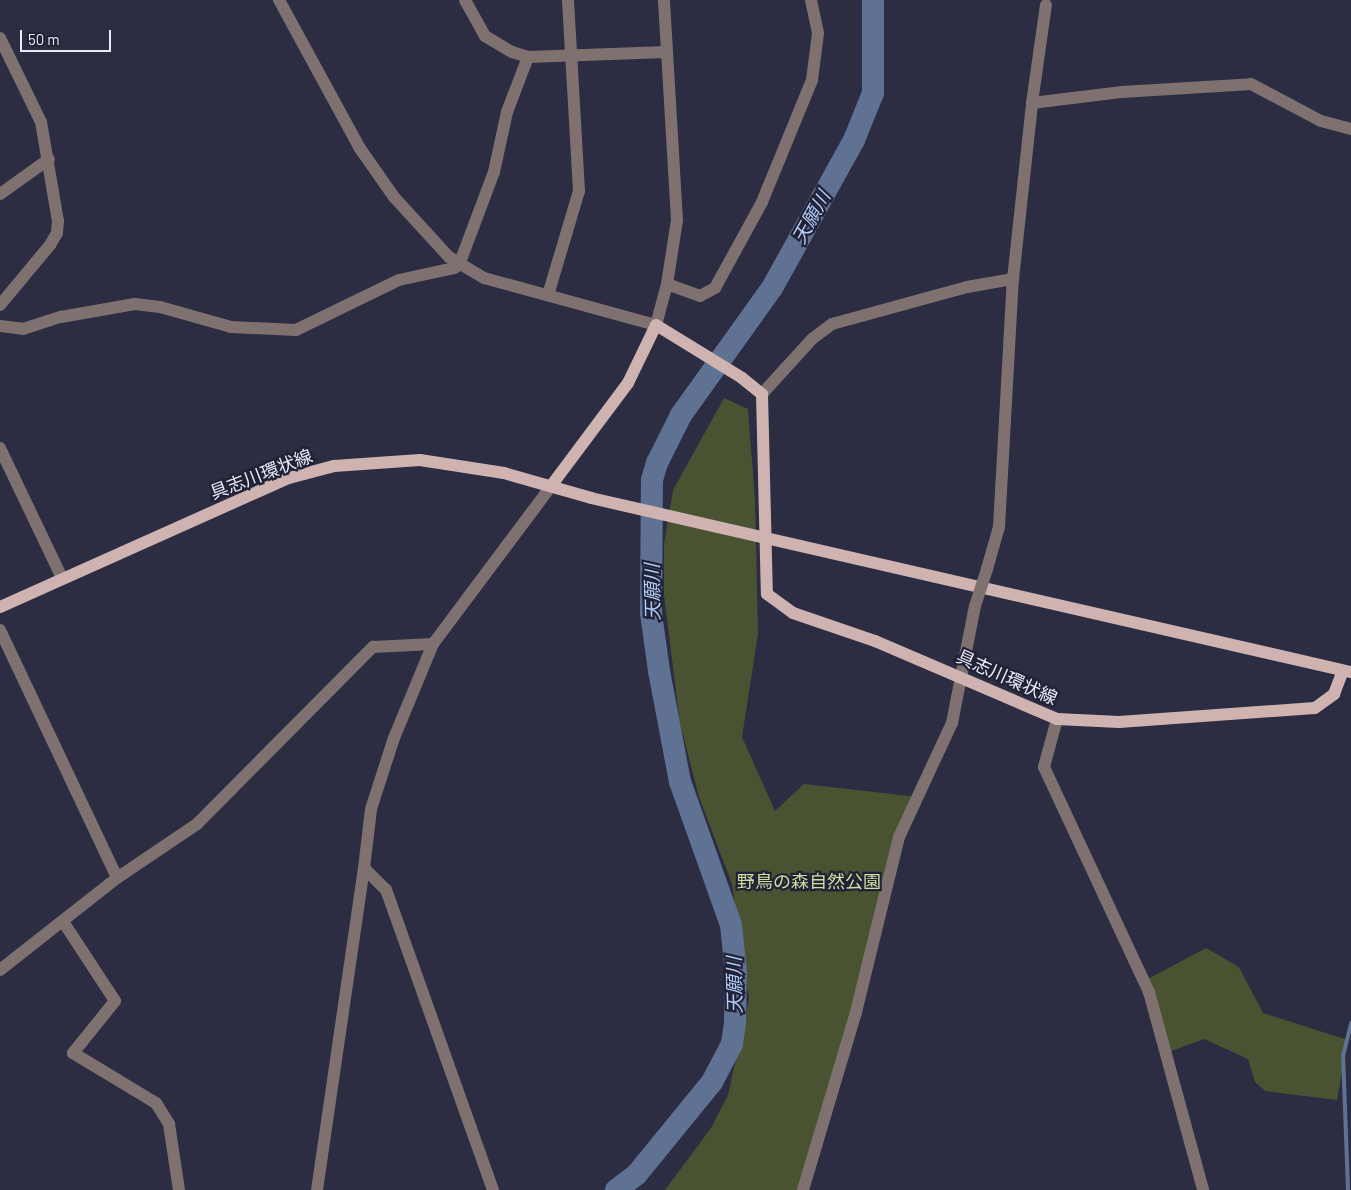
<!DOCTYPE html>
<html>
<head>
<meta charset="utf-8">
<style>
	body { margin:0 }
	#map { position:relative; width:1351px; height:1190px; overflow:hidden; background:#2c2c42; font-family:Barlow,"Noto Sans JP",sans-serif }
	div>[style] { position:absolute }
	.green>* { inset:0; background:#4a5331 }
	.stream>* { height:4px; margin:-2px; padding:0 2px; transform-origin:2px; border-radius:2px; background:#5f7293 }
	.river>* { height:22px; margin:-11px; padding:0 11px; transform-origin:11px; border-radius:11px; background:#5f7293 }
	.minor>* { height:12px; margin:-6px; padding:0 6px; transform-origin:6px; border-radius:6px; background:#7f7170 }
	.major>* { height:12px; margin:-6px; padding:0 6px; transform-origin:6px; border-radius:6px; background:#cfb3b0 }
	.minor-bridge>* { height:12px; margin:-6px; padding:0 6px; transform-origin:6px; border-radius:6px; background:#7f7170 }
	span { translate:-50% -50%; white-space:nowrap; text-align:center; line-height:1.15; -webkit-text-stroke:4.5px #222237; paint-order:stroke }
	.street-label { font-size:18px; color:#eaebf9 }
	.park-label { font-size:18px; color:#cedf9f }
	.water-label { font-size:19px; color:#b3cdf9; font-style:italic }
	.scale { position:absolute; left:20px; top:30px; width:91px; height:22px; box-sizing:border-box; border:2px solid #eaebf9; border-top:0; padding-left:6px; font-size:15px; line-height:18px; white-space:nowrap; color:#eaebf9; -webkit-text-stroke:4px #222237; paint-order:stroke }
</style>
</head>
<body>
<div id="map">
	<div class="green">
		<i style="clip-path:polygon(724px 398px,748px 409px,755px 499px,758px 634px,742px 737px,775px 811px,804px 784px,918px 797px,899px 837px,803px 1190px,665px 1190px,711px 1128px,728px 1095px,749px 999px,732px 884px,699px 797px,680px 723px,664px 595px,664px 544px,673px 490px)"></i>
		<i style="clip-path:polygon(1206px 948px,1239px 967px,1263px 1013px,1348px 1040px,1337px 1100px,1265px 1091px,1255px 1082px,1248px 1059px,1204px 1039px,1166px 1053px,1144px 981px)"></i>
	</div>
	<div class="stream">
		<i style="left:1348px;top:1190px;width:134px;rotate:-92.1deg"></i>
		<i style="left:1343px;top:1056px;width:34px;rotate:-76deg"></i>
	</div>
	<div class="river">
		<i style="left:616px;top:1190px;width:26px;rotate:-37deg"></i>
		<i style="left:637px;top:1174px;width:119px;rotate:-50.8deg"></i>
		<i style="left:712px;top:1082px;width:43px;rotate:-62.2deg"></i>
		<i style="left:732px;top:1044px;width:21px;rotate:-82deg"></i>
		<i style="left:735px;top:1023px;width:50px;rotate:-88.9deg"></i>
		<i style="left:736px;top:973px;width:48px;rotate:-95.9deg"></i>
		<i style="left:731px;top:925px;width:152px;rotate:-109.6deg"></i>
		<i style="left:680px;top:782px;width:113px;rotate:-100.7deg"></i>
		<i style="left:659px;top:671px;width:59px;rotate:-97.9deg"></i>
		<i style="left:651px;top:613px;width:133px;rotate:-89.6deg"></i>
		<i style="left:652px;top:480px;width:18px;rotate:-74deg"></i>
		<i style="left:657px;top:463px;width:54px;rotate:-63.4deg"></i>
		<i style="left:681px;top:415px;width:156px;rotate:-54.4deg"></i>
		<i style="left:772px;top:288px;width:169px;rotate:-61deg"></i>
		<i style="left:854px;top:140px;width:51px;rotate:-68deg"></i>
		<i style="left:873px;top:93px;width:93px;rotate:-90deg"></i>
	</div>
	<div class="minor">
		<i style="left:279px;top:0;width:167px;rotate:61.4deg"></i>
		<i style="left:359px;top:147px;width:61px;rotate:55deg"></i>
		<i style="left:394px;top:197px;width:81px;rotate:47.5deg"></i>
		<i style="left:449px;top:257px;width:41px;rotate:31deg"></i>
		<i style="left:484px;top:278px;width:178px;rotate:15.3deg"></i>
		<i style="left:656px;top:325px;width:42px;rotate:-75deg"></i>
		<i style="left:667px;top:284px;width:65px;rotate:-81.1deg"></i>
		<i style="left:677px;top:220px;width:220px;rotate:-93.4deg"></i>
		<i style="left:465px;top:0;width:41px;rotate:60.9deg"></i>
		<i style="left:485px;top:36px;width:31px;rotate:31deg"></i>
		<i style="left:512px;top:52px;width:17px;rotate:17deg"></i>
		<i style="left:528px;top:57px;width:138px;rotate:-2.1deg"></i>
		<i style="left:0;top:38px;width:93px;rotate:64deg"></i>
		<i style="left:41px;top:122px;width:100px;rotate:80.3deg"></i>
		<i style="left:58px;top:221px;width:12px;rotate:95deg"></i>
		<i style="left:57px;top:233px;width:14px;rotate:120deg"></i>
		<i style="left:50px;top:245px;width:78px;rotate:129.8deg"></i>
		<i style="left:1032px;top:103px;width:91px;rotate:-7deg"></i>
		<i style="left:1122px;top:92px;width:129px;rotate:-3.5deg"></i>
		<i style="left:1251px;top:84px;width:79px;rotate:27.9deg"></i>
		<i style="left:1321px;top:121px;width:31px;rotate:15deg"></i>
		<i style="left:0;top:194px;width:60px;rotate:-35.5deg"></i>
		<i style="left:667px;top:284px;width:35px;rotate:20deg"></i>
		<i style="left:700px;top:296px;width:17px;rotate:-28deg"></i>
		<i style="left:715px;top:288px;width:98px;rotate:-61.3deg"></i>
		<i style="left:762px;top:202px;width:132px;rotate:-67.7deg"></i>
		<i style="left:812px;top:80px;width:47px;rotate:-82.7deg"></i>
		<i style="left:818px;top:33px;width:34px;rotate:-102deg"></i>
		<i style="left:548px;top:295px;width:109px;rotate:-73.4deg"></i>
		<i style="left:579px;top:191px;width:191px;rotate:-93.3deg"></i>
		<i style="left:0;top:326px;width:23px;rotate:7deg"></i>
		<i style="left:23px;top:329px;width:40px;rotate:-18deg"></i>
		<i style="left:61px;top:317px;width:75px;rotate:-10deg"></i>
		<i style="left:135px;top:304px;width:25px;rotate:7deg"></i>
		<i style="left:160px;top:307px;width:74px;rotate:15.7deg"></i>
		<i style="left:231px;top:327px;width:65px;rotate:2.6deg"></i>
		<i style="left:296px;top:330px;width:114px;rotate:-25.9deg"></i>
		<i style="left:399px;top:280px;width:56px;rotate:-12.3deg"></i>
		<i style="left:454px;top:268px;width:6px;rotate:-31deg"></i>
		<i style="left:459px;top:265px;width:99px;rotate:-69.4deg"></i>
		<i style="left:494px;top:172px;width:61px;rotate:-77.8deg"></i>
		<i style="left:507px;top:112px;width:59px;rotate:-69.1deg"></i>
		<i style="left:762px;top:394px;width:74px;rotate:-47.7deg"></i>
		<i style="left:812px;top:339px;width:25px;rotate:-37deg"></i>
		<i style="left:832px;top:324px;width:140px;rotate:-15.3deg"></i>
		<i style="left:967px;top:287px;width:47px;rotate:-9.9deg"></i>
		<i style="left:0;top:448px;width:144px;rotate:64.5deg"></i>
		<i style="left:987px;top:569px;width:44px;rotate:-74.1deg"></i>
		<i style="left:999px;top:527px;width:248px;rotate:-86.8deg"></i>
		<i style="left:1013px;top:279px;width:177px;rotate:-83.8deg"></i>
		<i style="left:1032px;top:103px;width:99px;rotate:-81.9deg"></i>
		<i style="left:0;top:630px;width:274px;rotate:64.7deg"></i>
		<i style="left:1057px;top:719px;width:50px;rotate:105.2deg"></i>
		<i style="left:1044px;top:767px;width:248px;rotate:65deg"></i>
		<i style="left:1149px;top:992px;width:205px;rotate:74.7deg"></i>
		<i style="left:64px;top:923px;width:93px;rotate:56.8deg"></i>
		<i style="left:115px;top:1001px;width:67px;rotate:128.9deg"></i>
		<i style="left:73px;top:1053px;width:97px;rotate:31.1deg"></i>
		<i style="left:156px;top:1103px;width:25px;rotate:58deg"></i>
		<i style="left:169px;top:1124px;width:67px;rotate:81.4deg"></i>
		<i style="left:0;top:970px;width:149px;rotate:-38.2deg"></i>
		<i style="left:117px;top:878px;width:97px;rotate:-34deg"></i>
		<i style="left:197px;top:824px;width:250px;rotate:-45.2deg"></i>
		<i style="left:373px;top:647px;width:60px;rotate:-2.9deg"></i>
		<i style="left:317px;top:1190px;width:325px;rotate:-81.7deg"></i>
		<i style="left:493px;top:1190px;width:319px;rotate:-109.6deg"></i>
		<i style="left:386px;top:890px;width:31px;rotate:-135deg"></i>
		<i style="left:364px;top:868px;width:59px;rotate:-83.2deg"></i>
		<i style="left:371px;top:809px;width:75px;rotate:-72.1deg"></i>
		<i style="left:394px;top:738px;width:102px;rotate:-67.5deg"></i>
		<i style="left:433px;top:644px;width:197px;rotate:-53.2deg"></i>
		<i style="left:803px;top:1190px;width:186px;rotate:-73.4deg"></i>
		<i style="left:856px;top:1012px;width:180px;rotate:-76.2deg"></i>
		<i style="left:899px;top:837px;width:126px;rotate:-65.1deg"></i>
		<i style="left:952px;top:723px;width:119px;rotate:-78.9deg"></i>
	</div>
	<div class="major">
		<i style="left:551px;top:486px;width:129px;rotate:-53.2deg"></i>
		<i style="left:628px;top:383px;width:64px;rotate:-64.2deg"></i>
		<i style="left:656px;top:325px;width:101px;rotate:31.6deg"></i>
		<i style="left:742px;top:378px;width:26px;rotate:39deg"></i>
		<i style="left:762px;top:394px;width:200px;rotate:88.6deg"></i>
		<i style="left:767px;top:594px;width:32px;rotate:36deg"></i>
		<i style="left:793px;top:613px;width:87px;rotate:18.9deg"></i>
		<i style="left:875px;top:641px;width:198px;rotate:23.2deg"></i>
		<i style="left:1057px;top:719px;width:62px;rotate:2.8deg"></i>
		<i style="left:1119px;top:722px;width:196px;rotate:-4.1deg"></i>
		<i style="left:1315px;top:708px;width:24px;rotate:-36deg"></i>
		<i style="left:1334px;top:694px;width:25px;rotate:-69deg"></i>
		<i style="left:0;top:607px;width:316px;rotate:-24.1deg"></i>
		<i style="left:289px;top:478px;width:47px;rotate:-14.9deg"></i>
		<i style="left:334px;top:466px;width:86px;rotate:-4deg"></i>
		<i style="left:420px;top:460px;width:85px;rotate:8.8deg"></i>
		<i style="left:504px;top:473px;width:91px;rotate:16deg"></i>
		<i style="left:591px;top:498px;width:780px;rotate:12.9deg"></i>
	</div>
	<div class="minor-bridge">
		<i style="left:975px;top:606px;width:39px;rotate:-72deg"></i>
	</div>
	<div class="street-label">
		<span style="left:261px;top:474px;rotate:-21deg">具志川環状線</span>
		<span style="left:1007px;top:677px;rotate:24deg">具志川環状線</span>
	</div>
	<div class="park-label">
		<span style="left:809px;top:881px">野鳥の森自然公園</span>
	</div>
	<div class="water-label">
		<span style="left:811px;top:217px;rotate:-61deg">天願川</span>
		<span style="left:652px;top:592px;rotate:-91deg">天願川</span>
		<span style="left:734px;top:985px;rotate:-91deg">天願川</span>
	</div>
	<div class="scale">50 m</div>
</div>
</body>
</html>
